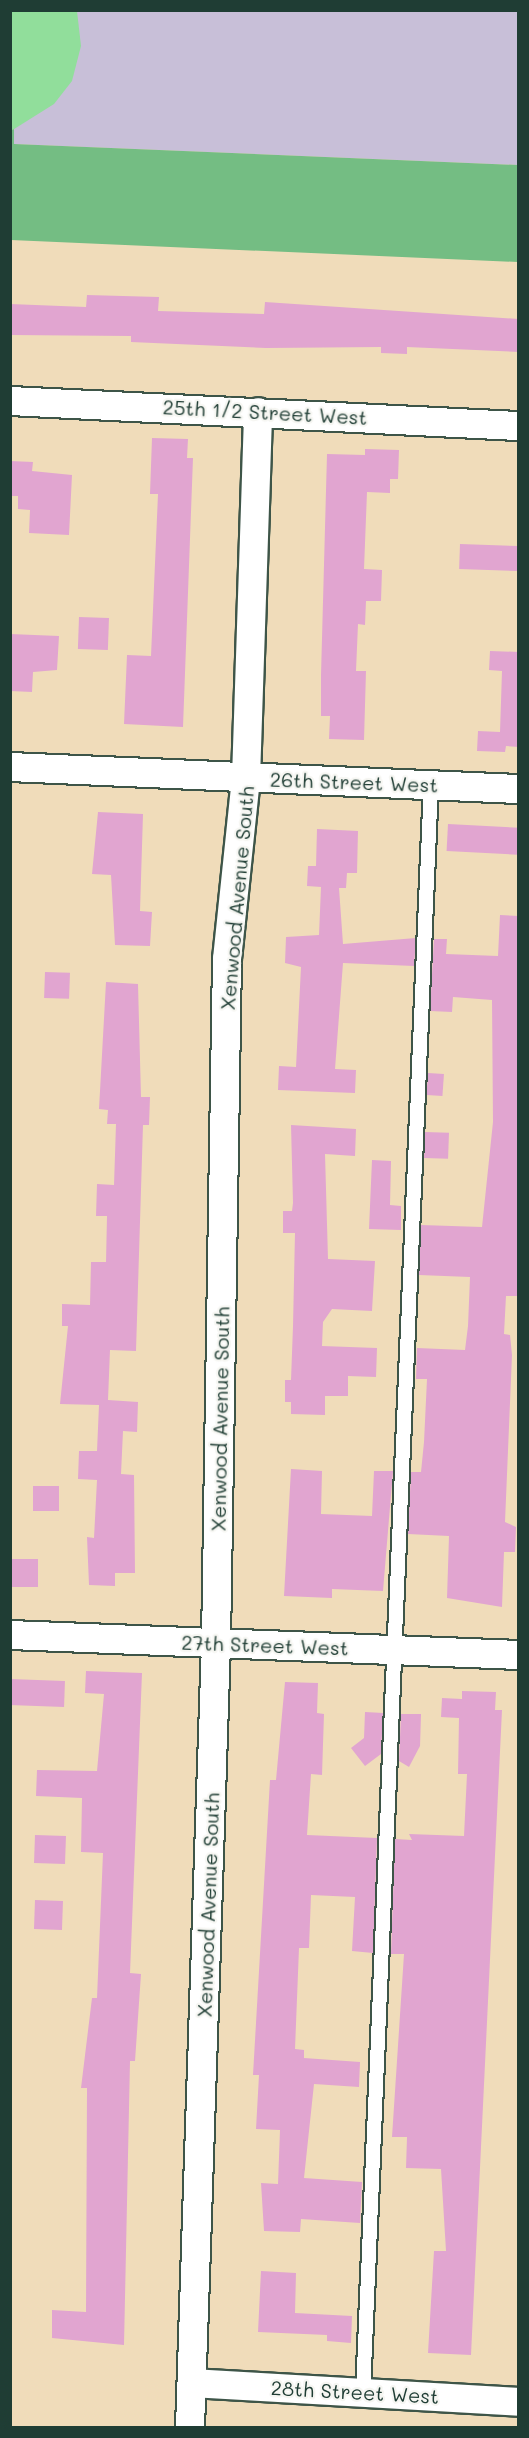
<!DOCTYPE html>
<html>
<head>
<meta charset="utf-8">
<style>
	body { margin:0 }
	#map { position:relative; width:529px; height:2438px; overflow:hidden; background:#f0dcba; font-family:Mali,sans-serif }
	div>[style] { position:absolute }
	.industrial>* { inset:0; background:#c8bfd8 }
	.green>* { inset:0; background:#91de9b }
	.forest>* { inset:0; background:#74bd83 }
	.building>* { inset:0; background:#e1a5d0; transform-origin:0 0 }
	.roads { filter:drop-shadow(2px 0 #3e5548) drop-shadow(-2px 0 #3e5548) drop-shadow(0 2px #3e5548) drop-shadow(0 -2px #3e5548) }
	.service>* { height:14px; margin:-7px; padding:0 7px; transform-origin:7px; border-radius:7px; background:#fff }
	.minor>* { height:28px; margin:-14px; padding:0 14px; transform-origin:14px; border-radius:14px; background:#fff }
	span { translate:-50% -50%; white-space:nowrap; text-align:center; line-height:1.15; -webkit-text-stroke:4.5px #f6f6f2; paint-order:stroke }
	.street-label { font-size:20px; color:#1f3d34 }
	.frame { position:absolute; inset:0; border:12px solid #1f3d34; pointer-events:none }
</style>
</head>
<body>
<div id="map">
	<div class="industrial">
		<i style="clip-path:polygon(22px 11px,518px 11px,518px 165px,13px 144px)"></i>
	</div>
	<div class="green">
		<i style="clip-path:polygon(11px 11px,77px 11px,81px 46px,72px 81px,54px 104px,11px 131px)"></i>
	</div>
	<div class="forest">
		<i style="clip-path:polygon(14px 129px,14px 144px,518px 165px,518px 262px,11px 240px,10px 131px)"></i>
	</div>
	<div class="building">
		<i style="clip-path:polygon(87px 295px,159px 297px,158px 311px,264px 314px,265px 302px,519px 319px,519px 352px,407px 347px,407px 354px,381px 353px,381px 347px,266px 348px,131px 342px,131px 336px,10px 335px,10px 304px,86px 307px)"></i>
		<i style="clip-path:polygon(152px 438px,188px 439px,187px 458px,193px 458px,183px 727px,124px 724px,127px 655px,151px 656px,158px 494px,150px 494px)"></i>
		<i style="clip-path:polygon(365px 449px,399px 450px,398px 479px,390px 479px,390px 493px,367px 492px,364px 569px,382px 570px,381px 601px,366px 601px,365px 625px,358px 624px,356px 671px,366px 671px,364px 740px,329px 739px,330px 716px,321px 716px,321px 675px,327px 454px,365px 455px)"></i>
		<i style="clip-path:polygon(10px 461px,33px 462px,32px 471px,72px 475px,69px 535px,29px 533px,30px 510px,18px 509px,18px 496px,10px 496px)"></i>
		<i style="left:460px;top:544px;width:59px;height:25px;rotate:2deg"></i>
		<i style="left:79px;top:617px;width:30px;height:32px;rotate:2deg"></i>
		<i style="clip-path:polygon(10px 634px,59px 636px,57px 670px,33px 672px,32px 692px,10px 691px)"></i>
		<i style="clip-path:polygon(490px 651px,519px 652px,519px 747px,506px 746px,505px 752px,477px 751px,478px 731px,500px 732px,502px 671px,489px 670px)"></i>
		<i style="clip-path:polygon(98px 812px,143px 814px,140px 911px,152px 912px,150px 946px,115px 945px,111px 875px,92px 874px)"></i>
		<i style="left:448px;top:824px;width:71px;height:27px;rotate:3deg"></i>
		<i style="clip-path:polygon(317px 829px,358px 831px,357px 873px,347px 873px,346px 888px,339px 888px,343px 944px,416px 938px,414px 966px,343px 963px,335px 1069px,356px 1070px,355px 1093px,278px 1090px,279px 1066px,296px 1067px,301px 967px,285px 963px,286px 937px,319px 935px,321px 887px,307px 886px,308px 866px,316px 866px)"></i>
		<i style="clip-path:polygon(500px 915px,519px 916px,519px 1277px,518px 1296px,506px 1296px,504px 1334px,510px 1335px,512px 1355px,505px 1522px,516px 1527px,515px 1552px,504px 1552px,502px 1607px,447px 1598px,449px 1536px,408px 1534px,411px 1472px,421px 1472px,424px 1442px,427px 1379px,416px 1379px,417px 1348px,465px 1350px,468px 1326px,470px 1277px,419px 1275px,421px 1225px,482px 1227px,493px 1122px,492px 1000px,453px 997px,452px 1012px,430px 1011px,434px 939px,447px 939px,446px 954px,498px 956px)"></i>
		<i style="left:45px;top:972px;width:25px;height:26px;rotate:2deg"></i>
		<i style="clip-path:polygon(106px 982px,138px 984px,141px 1097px,150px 1097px,149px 1125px,143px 1125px,136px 1351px,110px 1350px,108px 1400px,138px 1402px,137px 1432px,123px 1431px,121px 1474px,134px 1475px,135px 1573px,115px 1573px,115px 1586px,89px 1585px,87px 1537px,94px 1538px,97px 1480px,78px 1479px,79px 1451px,97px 1451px,99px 1405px,60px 1404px,68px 1326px,62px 1326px,62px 1304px,90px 1305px,91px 1262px,106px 1262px,107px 1216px,96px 1216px,97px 1184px,114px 1185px,116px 1124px,107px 1124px,108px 1110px,99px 1109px)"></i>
		<i style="left:428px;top:1073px;width:16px;height:22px;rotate:4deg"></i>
		<i style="clip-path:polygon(291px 1125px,356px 1129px,355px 1156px,325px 1154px,328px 1259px,375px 1261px,372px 1311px,332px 1309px,323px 1322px,322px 1346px,377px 1348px,376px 1377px,348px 1376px,348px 1396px,325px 1396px,325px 1415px,291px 1414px,291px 1402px,285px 1402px,285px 1380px,291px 1380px,293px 1326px,295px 1233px,283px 1233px,283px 1211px,292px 1211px,293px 1203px)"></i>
		<i style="left:425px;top:1132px;width:24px;height:26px;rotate:2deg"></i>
		<i style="clip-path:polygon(372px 1160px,391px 1161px,390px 1205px,401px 1206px,401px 1230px,369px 1229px)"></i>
		<i style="clip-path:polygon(291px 1469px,322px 1471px,321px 1514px,372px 1516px,374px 1471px,393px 1471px,383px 1591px,332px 1589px,332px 1598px,284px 1596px)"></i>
		<i style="left:33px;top:1486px;width:26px;height:25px"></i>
		<i style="left:10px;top:1559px;width:28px;height:28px"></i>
		<i style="clip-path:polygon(86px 1671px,142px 1673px,130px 1973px,141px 1974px,135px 2061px,130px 2061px,124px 2345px,52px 2338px,52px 2310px,86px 2312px,87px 2088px,81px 2088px,92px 1998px,97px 1998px,103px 1853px,81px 1852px,82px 1798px,36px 1796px,37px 1770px,97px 1771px,104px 1694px,85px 1693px)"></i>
		<i style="left:10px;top:1679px;width:55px;height:26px;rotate:2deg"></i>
		<i style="clip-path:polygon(285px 1682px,318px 1683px,317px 1713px,324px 1714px,322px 1775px,311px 1774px,307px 1835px,377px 1838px,373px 1953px,352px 1951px,355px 1897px,311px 1895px,309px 1948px,299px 1948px,295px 2049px,304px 2050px,304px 2058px,360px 2062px,359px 2087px,314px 2084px,304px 2178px,362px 2182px,360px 2223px,301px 2219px,300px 2232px,264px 2231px,261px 2183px,278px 2184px,280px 2130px,256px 2129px,259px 2075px,253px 2075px,270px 1780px,276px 1780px)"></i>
		<i style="clip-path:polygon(462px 1691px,496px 1692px,495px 1710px,502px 1710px,471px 2355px,428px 2353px,434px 2251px,446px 2251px,441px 2169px,406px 2168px,407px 2137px,392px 2137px,404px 1954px,391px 1954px,395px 1839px,412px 1840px,409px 1834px,464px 1836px,467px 1774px,458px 1774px,459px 1718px,441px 1717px,442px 1698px,462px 1699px)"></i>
		<i style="clip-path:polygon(365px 1712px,383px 1713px,381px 1754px,365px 1766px,351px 1748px,364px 1738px)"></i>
		<i style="clip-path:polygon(401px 1714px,421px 1714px,420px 1746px,409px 1767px,399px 1761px)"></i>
		<i style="left:35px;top:1835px;width:31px;height:28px;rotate:2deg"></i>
		<i style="left:35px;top:1900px;width:28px;height:29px;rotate:2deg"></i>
		<i style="clip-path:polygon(261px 2271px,296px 2273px,295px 2313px,352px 2316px,351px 2343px,327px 2341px,327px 2335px,258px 2332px)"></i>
	</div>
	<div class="roads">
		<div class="service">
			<i style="left:363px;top:2393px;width:1608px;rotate:-87.58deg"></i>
		</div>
		<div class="minor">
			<i style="left:10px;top:401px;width:509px;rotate:2.82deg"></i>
			<i style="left:10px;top:767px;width:508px;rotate:2.48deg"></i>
			<i style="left:10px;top:1635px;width:508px;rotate:2.25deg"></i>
			<i style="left:192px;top:2383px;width:327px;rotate:3.3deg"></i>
			<i style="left:190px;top:2428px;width:785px;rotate:-88.1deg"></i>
			<i style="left:216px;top:1643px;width:684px;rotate:-89.08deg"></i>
			<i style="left:227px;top:959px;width:182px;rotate:-84deg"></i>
			<i style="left:246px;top:778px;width:366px;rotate:-88.1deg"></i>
		</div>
	</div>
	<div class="street-label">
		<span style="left:265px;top:412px;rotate:3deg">25th 1/2 Street West</span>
		<span style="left:354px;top:782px;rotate:2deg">26th Street West</span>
		<span style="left:237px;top:898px;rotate:-85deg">Xenwood Avenue South</span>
		<span style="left:220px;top:1419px;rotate:-89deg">Xenwood Avenue South</span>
		<span style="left:265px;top:1645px;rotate:2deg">27th Street West</span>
		<span style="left:208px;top:1905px;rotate:-88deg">Xenwood Avenue South</span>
		<span style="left:355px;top:2392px;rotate:3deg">28th Street West</span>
	</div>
	<div class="frame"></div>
</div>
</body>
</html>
